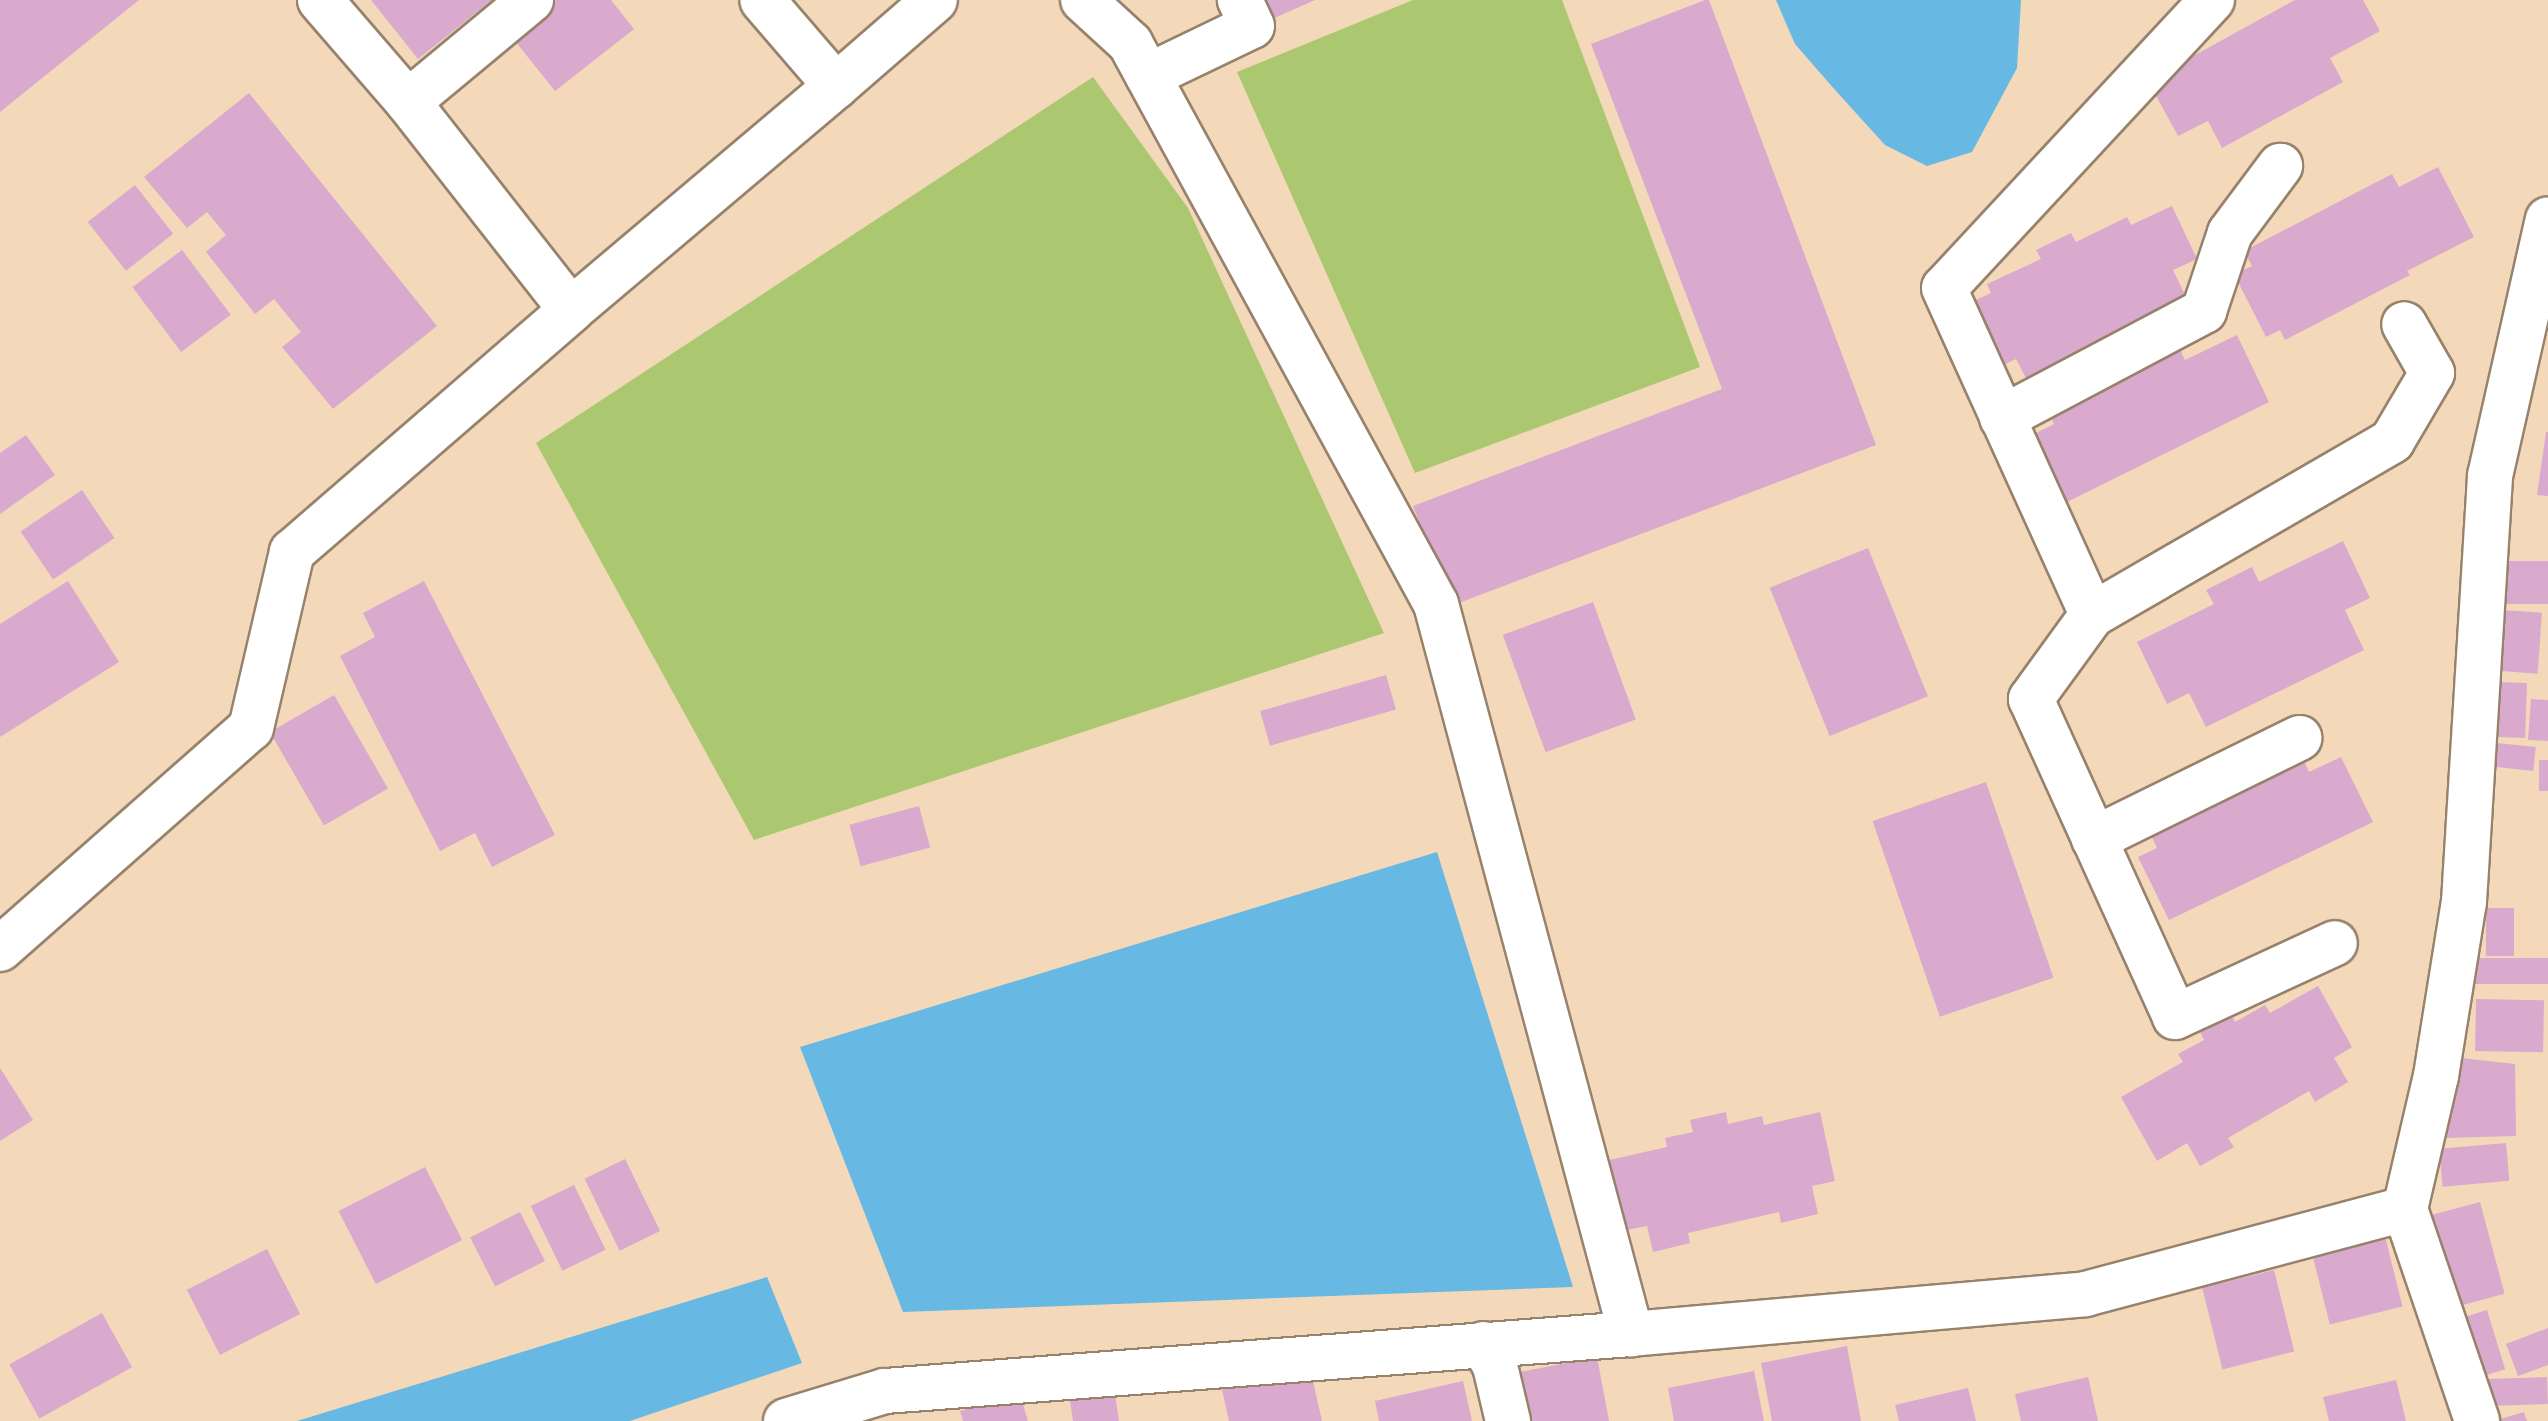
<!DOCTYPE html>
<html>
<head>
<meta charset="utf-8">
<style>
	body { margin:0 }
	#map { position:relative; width:2548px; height:1421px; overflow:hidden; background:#f3d9ba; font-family:Dekko,sans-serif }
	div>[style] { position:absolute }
	.green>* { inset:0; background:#abc870 }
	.water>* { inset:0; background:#67b8e2 }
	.building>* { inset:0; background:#d9a9ce; transform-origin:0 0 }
	.roads { filter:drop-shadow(2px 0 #97826c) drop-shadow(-2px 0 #97826c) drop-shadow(0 2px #97826c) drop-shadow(0 -2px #97826c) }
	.minor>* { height:44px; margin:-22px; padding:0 22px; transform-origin:22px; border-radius:22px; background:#fff }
	.tertiary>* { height:44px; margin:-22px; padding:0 22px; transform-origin:22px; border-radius:22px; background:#fff }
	span { translate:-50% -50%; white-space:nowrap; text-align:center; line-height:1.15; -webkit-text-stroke:6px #fdfcf7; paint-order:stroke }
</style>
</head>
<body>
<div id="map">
	<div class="green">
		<i style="clip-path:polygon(1413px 0,1562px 0,1700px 367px,1415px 473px,1237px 72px)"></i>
		<i style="clip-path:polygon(1093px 77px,1188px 208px,1384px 633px,754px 840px,536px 443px)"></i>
	</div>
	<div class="water">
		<i style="clip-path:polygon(1776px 0,2021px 0,2017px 68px,1972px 152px,1927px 166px,1885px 145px,1836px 91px,1795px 44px)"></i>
		<i style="clip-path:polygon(1437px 852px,1573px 1287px,903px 1312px,800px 1047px)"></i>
		<i style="clip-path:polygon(767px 1277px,802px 1363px,630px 1421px,297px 1421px)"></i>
	</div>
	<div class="building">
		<i style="clip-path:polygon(0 0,139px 0,0 112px)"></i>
		<i style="clip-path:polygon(371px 0,492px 0,418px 59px)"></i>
		<i style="clip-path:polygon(510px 0,611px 0,634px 29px,555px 91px,507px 31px)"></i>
		<i style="clip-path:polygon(1261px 0,1315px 0,1270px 20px)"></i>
		<i style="clip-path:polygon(1705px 0,1709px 0,1876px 445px,1451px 606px,1413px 506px,1722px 389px,1591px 44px)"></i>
		<i style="clip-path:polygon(2295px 0,2363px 0,2380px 31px,2330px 58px,2343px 82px,2222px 148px,2208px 121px,2178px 136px,2148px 81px)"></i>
		<i style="clip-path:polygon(249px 93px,437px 326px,333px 409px,282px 347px,301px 332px,274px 299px,255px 314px,206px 252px,226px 235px,207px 212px,187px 228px,144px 177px)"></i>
		<i style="clip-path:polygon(2438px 167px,2474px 237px,2407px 271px,2410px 275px,2285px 340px,2280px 330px,2266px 337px,2234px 274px,2252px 266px,2244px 251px,2392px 174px,2399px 187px)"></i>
		<i style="left:135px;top:185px;width:62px;height:60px;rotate:52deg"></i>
		<i style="clip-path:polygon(2172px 206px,2197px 259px,2173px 270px,2188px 301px,2027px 380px,2016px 359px,1995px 369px,1965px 305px,1991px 293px,1987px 284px,2041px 259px,2036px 250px,2071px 233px,2076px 242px,2127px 217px,2131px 225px)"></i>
		<i style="left:182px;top:250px;width:81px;height:62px;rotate:53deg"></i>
		<i style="clip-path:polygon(2237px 335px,2269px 402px,2057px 507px,2024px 439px,2054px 424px,2044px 403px,2175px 339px,2185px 360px)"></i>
		<i style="clip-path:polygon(2546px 432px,2548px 432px,2548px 496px,2537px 495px)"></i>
		<i style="clip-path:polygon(26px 435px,55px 475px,0 514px,0 453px)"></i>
		<i style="left:82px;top:490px;width:58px;height:74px;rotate:56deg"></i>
		<i style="clip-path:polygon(2343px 541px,2370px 598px,2345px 610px,2364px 650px,2206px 727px,2189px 693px,2167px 704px,2137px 642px,2214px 604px,2206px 590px,2252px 567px,2259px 582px)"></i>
		<i style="left:1868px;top:548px;width:160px;height:106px;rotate:68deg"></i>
		<i style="left:2502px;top:561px;width:46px;height:43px"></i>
		<i style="clip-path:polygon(68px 581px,119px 662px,0 737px,0 624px)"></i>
		<i style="clip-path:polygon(424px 581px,555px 835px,492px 867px,475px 833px,440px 851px,340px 656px,375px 637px,363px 613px)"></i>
		<i style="left:1593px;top:602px;width:125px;height:96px;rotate:70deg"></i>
		<i style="left:2502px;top:610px;width:40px;height:61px;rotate:4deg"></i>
		<i style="left:1386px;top:675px;width:36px;height:131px;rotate:74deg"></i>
		<i style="left:2499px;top:682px;width:28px;height:55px;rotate:2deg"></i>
		<i style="left:334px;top:695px;width:108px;height:74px;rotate:60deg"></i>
		<i style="clip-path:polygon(2531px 699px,2548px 700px,2548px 741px,2528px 740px)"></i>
		<i style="left:2497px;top:743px;width:39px;height:24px;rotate:6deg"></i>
		<i style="clip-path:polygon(2298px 748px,2309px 772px,2341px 757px,2373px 822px,2169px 920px,2138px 857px,2157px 848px,2145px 822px)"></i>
		<i style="left:2539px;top:760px;width:9px;height:31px"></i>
		<i style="left:1986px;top:782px;width:207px;height:120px;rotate:71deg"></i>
		<i style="left:919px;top:806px;width:43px;height:72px;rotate:75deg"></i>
		<i style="left:2486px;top:908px;width:28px;height:48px"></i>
		<i style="left:2548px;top:958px;width:26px;height:74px;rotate:90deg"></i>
		<i style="clip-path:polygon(2318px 986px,2352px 1047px,2334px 1058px,2348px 1082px,2315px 1102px,2309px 1091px,2228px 1138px,2234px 1147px,2200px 1166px,2187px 1143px,2157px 1161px,2121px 1097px,2183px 1062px,2178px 1054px,2204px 1040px,2199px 1029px,2230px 1012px,2235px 1022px,2265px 1005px,2270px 1013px)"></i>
		<i style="left:2476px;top:999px;width:68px;height:52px;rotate:1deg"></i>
		<i style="clip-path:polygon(2452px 1057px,2515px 1064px,2516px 1136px,2444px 1138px)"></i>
		<i style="clip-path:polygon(0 1068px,33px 1120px,0 1141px)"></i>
		<i style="clip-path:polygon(1726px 1112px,1728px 1124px,1762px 1116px,1764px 1125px,1820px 1112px,1835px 1181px,1812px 1186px,1818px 1214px,1781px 1223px,1779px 1212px,1688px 1233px,1690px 1243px,1653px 1252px,1647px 1226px,1612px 1233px,1596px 1163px,1667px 1147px,1665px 1138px,1693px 1132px,1690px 1120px)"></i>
		<i style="left:2506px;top:1143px;width:38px;height:67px;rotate:85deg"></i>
		<i style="left:625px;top:1159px;width:80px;height:45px;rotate:64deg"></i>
		<i style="left:425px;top:1167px;width:82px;height:97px;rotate:63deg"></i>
		<i style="left:574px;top:1185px;width:72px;height:48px;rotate:64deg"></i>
		<i style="left:2480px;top:1202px;width:95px;height:54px;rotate:75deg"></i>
		<i style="left:520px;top:1212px;width:55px;height:56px;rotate:63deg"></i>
		<i style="left:2382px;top:1224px;width:85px;height:75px;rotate:76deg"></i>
		<i style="left:267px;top:1249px;width:73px;height:90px;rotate:63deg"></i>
		<i style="left:2274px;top:1270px;width:84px;height:74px;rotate:76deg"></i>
		<i style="left:2487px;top:1310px;width:62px;height:28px;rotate:73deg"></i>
		<i style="left:102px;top:1313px;width:62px;height:106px;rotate:61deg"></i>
		<i style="clip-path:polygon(2548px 1328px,2548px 1365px,2518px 1376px,2506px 1344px)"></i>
		<i style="clip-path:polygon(1847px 1346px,1861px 1421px,1772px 1421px,1761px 1363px)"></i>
		<i style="clip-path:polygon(1597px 1357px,1609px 1421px,1519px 1421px,1510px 1374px)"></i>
		<i style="clip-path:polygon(1309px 1364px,1322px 1421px,1229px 1421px,1221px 1385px)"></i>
		<i style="clip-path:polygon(1754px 1371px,1764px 1421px,1674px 1421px,1668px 1388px)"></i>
		<i style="clip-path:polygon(2088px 1377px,2098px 1421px,2021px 1421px,2015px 1394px)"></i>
		<i style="left:2547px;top:1377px;width:27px;height:67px;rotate:88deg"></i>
		<i style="clip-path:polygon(2396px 1380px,2406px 1421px,2329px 1421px,2323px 1397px)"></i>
		<i style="clip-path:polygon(1463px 1381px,1472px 1421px,1379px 1421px,1375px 1401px)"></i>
		<i style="clip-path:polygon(1968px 1388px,1976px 1421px,1899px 1421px,1895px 1405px)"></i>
		<i style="clip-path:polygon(1020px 1394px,1028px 1421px,963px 1421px,960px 1411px)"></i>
		<i style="clip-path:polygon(1115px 1395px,1119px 1421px,1073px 1421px,1070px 1401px)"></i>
		<i style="clip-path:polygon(2524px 1412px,2527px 1421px,2497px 1421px,2497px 1420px)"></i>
	</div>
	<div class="roads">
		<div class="minor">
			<i style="left:320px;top:0;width:135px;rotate:49.2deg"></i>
			<i style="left:408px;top:102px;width:160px;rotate:-39.7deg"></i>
			<i style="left:1083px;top:0;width:64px;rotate:42.5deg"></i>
			<i style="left:1130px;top:43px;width:639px;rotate:61.39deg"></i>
			<i style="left:1436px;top:604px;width:756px;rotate:75.04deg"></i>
			<i style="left:2212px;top:0;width:393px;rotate:132.9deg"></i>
			<i style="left:1944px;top:288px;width:359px;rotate:65.6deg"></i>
			<i style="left:2092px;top:615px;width:104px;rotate:126deg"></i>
			<i style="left:2031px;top:699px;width:349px;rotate:65.6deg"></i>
			<i style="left:2175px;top:1017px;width:176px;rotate:-24.8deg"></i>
			<i style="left:1148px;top:76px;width:115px;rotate:-25.7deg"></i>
			<i style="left:1252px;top:26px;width:29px;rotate:-115deg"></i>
			<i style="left:836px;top:86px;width:131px;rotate:-41deg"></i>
			<i style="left:408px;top:102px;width:264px;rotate:51.9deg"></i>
			<i style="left:571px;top:310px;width:347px;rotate:-40.2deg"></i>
			<i style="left:836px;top:86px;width:113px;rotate:-130.7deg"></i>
			<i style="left:2002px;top:418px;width:229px;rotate:-27.9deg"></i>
			<i style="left:2204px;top:311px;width:82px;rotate:-71.6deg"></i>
			<i style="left:2230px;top:233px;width:84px;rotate:-53.3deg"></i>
			<i style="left:2092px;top:615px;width:347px;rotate:-30.1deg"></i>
			<i style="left:2392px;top:441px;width:79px;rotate:-59.5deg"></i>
			<i style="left:2432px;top:373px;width:56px;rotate:-119.7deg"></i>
			<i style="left:2094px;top:839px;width:229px;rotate:-26.2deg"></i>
			<i style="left:0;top:949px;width:334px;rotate:-41.4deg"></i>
			<i style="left:251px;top:728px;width:181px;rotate:-76.9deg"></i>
			<i style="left:292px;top:552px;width:369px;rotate:-40.9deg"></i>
			<i style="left:1483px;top:1344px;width:25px;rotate:61deg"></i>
			<i style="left:1495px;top:1366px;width:57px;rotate:76.7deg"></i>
		</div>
		<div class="tertiary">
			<i style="left:2405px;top:1209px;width:224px;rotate:71.2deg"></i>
			<i style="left:786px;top:1421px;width:103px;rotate:-16.9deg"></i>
			<i style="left:885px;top:1391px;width:748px;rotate:-4.37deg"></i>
			<i style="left:1631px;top:1334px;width:456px;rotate:-5deg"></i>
			<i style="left:2085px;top:1294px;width:331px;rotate:-14.9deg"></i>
			<i style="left:2405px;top:1209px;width:137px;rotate:-76.9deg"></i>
			<i style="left:2436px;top:1076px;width:176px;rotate:-80.9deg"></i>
			<i style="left:2464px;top:902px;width:427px;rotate:-86.5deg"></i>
			<i style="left:2490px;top:476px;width:263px;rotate:-77.3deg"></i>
		</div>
	</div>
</div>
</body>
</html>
